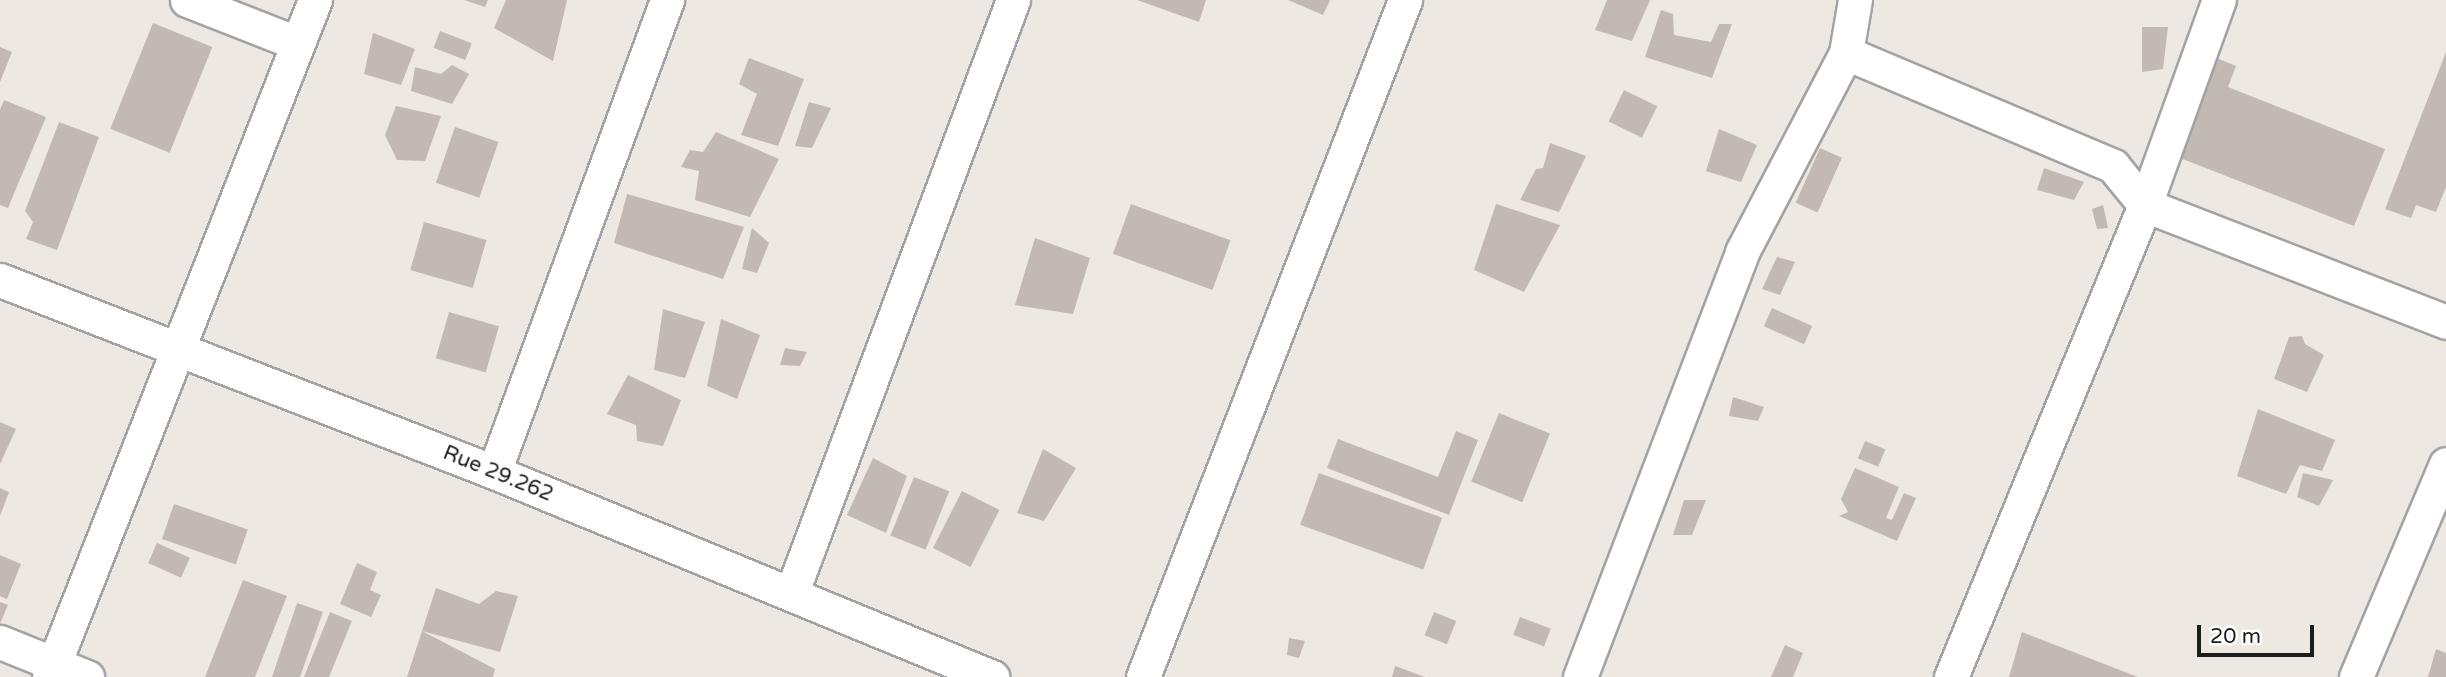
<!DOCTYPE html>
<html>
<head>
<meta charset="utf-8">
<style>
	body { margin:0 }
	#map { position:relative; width:2446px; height:677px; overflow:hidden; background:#ede9e2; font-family:"Varela Round",sans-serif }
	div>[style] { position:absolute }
	.building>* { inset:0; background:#c2b9b2; transform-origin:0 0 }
	.roads { filter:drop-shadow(2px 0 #a3a3a3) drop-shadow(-2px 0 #a3a3a3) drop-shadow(0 2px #a3a3a3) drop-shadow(0 -2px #a3a3a3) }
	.street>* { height:33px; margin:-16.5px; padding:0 16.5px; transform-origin:16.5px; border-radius:16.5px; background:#fff }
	span { translate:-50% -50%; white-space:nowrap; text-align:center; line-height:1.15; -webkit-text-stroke:7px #fff; paint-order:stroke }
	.street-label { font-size:21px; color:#1c1c1c }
	.scale { position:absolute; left:2197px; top:625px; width:117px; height:32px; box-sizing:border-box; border:4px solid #1c1c1c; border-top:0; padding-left:9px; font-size:21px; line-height:24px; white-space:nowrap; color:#1c1c1c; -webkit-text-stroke:5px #fff; paint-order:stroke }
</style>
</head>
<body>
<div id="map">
	<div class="building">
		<i style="clip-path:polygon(464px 0,488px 0,485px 7px)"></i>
		<i style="clip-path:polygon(506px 0,567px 0,553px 61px,494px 28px)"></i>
		<i style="clip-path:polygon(1137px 0,1206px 0,1199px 22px)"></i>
		<i style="clip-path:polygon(1288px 0,1330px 0,1323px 15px)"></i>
		<i style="clip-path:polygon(1607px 0,1650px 0,1632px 41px,1595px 30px)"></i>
		<i style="clip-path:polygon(1661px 10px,1673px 14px,1674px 35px,1711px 42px,1719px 24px,1732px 24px,1712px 78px,1645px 57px)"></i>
		<i style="left:153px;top:23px;width:64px;height:114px;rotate:22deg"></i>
		<i style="clip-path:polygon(2142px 27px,2168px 27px,2163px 69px,2142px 72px)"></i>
		<i style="left:440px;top:31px;width:34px;height:18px;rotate:21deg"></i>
		<i style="clip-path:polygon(373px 33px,415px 49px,401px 85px,364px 74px)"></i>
		<i style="clip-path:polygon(0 47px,12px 52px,0 82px)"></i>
		<i style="clip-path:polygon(2446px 52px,2446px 187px,2436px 212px,2416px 205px,2411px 218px,2385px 209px)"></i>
		<i style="clip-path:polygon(2214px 57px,2236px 66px,2228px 87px,2385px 149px,2354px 226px,2175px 156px)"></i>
		<i style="clip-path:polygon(749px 58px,804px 79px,778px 146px,741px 135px,757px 94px,739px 84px)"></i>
		<i style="clip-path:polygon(452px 65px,469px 74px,452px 104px,411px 91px,415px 67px,441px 74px)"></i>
		<i style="left:1624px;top:90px;width:37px;height:35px;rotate:26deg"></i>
		<i style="clip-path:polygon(4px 100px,46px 117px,8px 208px,0 205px,0 110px)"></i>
		<i style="clip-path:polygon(809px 102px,831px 108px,812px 148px,795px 146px)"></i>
		<i style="clip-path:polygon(396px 106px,441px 116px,425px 161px,397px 160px,385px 135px)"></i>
		<i style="clip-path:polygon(59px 122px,99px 137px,57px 250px,26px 239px,33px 222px,25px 211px)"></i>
		<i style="left:455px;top:127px;width:46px;height:59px;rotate:19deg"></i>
		<i style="clip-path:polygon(1719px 129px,1757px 145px,1741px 182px,1706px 171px)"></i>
		<i style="clip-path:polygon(716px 132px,779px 159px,750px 217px,695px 200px,699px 171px,681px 167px,690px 150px,703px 152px)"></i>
		<i style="clip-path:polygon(1550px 143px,1586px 156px,1559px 212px,1520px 200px,1536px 169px,1543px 168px)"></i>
		<i style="left:1820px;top:148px;width:24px;height:60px;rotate:24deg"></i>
		<i style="clip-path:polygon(2044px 168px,2084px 182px,2074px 200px,2037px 190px)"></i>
		<i style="clip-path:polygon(627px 194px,744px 227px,723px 279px,614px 243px)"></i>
		<i style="left:1131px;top:204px;width:106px;height:53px;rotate:20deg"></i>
		<i style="clip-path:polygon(1496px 204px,1560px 225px,1524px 292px,1474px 270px)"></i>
		<i style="clip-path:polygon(2103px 205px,2108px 228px,2097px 229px,2092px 209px)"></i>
		<i style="left:424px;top:222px;width:65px;height:50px;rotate:16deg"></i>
		<i style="clip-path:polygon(752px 228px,769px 243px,757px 273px,742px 269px)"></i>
		<i style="clip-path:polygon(1035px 238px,1090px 258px,1073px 314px,1015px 305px)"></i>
		<i style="clip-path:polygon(1777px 257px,1795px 262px,1780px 295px,1762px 289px)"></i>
		<i style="left:1772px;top:308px;width:44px;height:20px;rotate:24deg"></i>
		<i style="clip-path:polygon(663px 309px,705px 322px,685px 378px,654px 370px)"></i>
		<i style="left:449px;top:312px;width:52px;height:48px;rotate:16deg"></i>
		<i style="clip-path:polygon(721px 319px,760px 335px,737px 399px,707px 386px)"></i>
		<i style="clip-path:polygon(2302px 336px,2305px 344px,2324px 355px,2307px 392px,2274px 379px,2289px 337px)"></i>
		<i style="clip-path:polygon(785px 348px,807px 352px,800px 366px,780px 365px)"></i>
		<i style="clip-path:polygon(628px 375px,681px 400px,663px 446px,637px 441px,636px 425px,607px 414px)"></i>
		<i style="clip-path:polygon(1733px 397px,1764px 407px,1758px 421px,1729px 416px)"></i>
		<i style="clip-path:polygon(2258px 409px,2335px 440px,2322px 471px,2300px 465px,2286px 494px,2237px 476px)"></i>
		<i style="left:1499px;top:413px;width:55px;height:74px;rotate:22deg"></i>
		<i style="clip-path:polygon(0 422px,16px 429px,0 464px)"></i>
		<i style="clip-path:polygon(1456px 431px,1478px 440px,1449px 515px,1327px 468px,1338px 439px,1438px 477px)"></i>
		<i style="left:1865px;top:441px;width:22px;height:19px;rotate:22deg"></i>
		<i style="clip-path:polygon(1043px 449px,1076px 468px,1044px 521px,1017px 513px)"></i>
		<i style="clip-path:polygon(873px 458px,907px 476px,886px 533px,847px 515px)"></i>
		<i style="clip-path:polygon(1855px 468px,1899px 487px,1886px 518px,1892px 520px,1904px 493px,1916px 498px,1897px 541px,1839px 516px,1848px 512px,1841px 499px)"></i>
		<i style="left:1319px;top:473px;width:131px;height:55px;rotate:20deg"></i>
		<i style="clip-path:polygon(2303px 473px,2333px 480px,2319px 506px,2297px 497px)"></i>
		<i style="left:914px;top:477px;width:38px;height:63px;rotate:22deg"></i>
		<i style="clip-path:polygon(0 488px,9px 492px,0 516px)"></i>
		<i style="left:962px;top:491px;width:42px;height:64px;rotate:27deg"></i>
		<i style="clip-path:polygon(1684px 500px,1706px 500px,1692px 535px,1673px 535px)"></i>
		<i style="left:174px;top:504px;width:78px;height:37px;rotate:19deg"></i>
		<i style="left:157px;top:543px;width:36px;height:22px;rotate:24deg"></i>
		<i style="clip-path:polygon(0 555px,21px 564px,7px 599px,0 596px)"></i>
		<i style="clip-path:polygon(357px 563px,377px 572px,370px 590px,381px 595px,371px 617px,340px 604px)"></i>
		<i style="clip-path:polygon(243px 580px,287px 596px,255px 677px,205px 677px)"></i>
		<i style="clip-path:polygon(436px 588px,479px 604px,496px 591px,518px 596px,500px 652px,422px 631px,495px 669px,493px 677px,407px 677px)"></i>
		<i style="clip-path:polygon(0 602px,8px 605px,0 624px)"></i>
		<i style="clip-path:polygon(297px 603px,323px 612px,300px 677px,272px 677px)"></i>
		<i style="clip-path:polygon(330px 612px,352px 621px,329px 677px,304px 677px)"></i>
		<i style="left:1434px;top:612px;width:24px;height:25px;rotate:22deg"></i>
		<i style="left:1520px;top:617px;width:33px;height:19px;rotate:21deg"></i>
		<i style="clip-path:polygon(2022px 632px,2138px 677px,2009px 677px)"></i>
		<i style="clip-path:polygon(1289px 638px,1305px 641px,1299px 658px,1287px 655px)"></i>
		<i style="clip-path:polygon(1785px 645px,1803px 653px,1793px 677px,1771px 677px)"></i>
		<i style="clip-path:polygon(2436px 649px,2446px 653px,2446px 677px,2428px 677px)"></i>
		<i style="clip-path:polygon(1395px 666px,1425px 677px,1392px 677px)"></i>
	</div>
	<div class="roads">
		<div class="street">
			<i style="left:187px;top:0;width:118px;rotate:21.4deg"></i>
			<i style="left:1846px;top:53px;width:290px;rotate:22.9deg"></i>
			<i style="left:2113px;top:166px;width:50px;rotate:50.6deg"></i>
			<i style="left:2145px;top:205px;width:323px;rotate:21.2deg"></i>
			<i style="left:0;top:280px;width:530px;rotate:21.24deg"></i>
			<i style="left:494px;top:472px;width:539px;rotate:22.37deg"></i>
			<i style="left:494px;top:472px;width:503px;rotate:-69.87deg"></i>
			<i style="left:792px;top:592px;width:632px;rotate:-69.53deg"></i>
			<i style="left:0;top:642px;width:94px;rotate:21.9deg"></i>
			<i style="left:49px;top:677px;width:727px;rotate:-68.55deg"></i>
			<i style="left:1143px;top:677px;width:726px;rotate:-68.84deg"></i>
			<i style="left:1580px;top:677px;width:455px;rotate:-69.1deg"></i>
			<i style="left:1742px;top:252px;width:225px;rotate:-62.4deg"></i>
			<i style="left:1846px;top:53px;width:54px;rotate:-80.4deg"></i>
			<i style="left:1951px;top:677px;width:510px;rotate:-67.66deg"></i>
			<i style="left:2145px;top:205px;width:218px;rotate:-70.2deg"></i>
			<i style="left:2356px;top:677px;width:231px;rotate:-67.1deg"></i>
		</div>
	</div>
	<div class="street-label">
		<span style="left:498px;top:474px;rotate:22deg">Rue 29.262</span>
	</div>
	<div class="scale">20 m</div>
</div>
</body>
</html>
